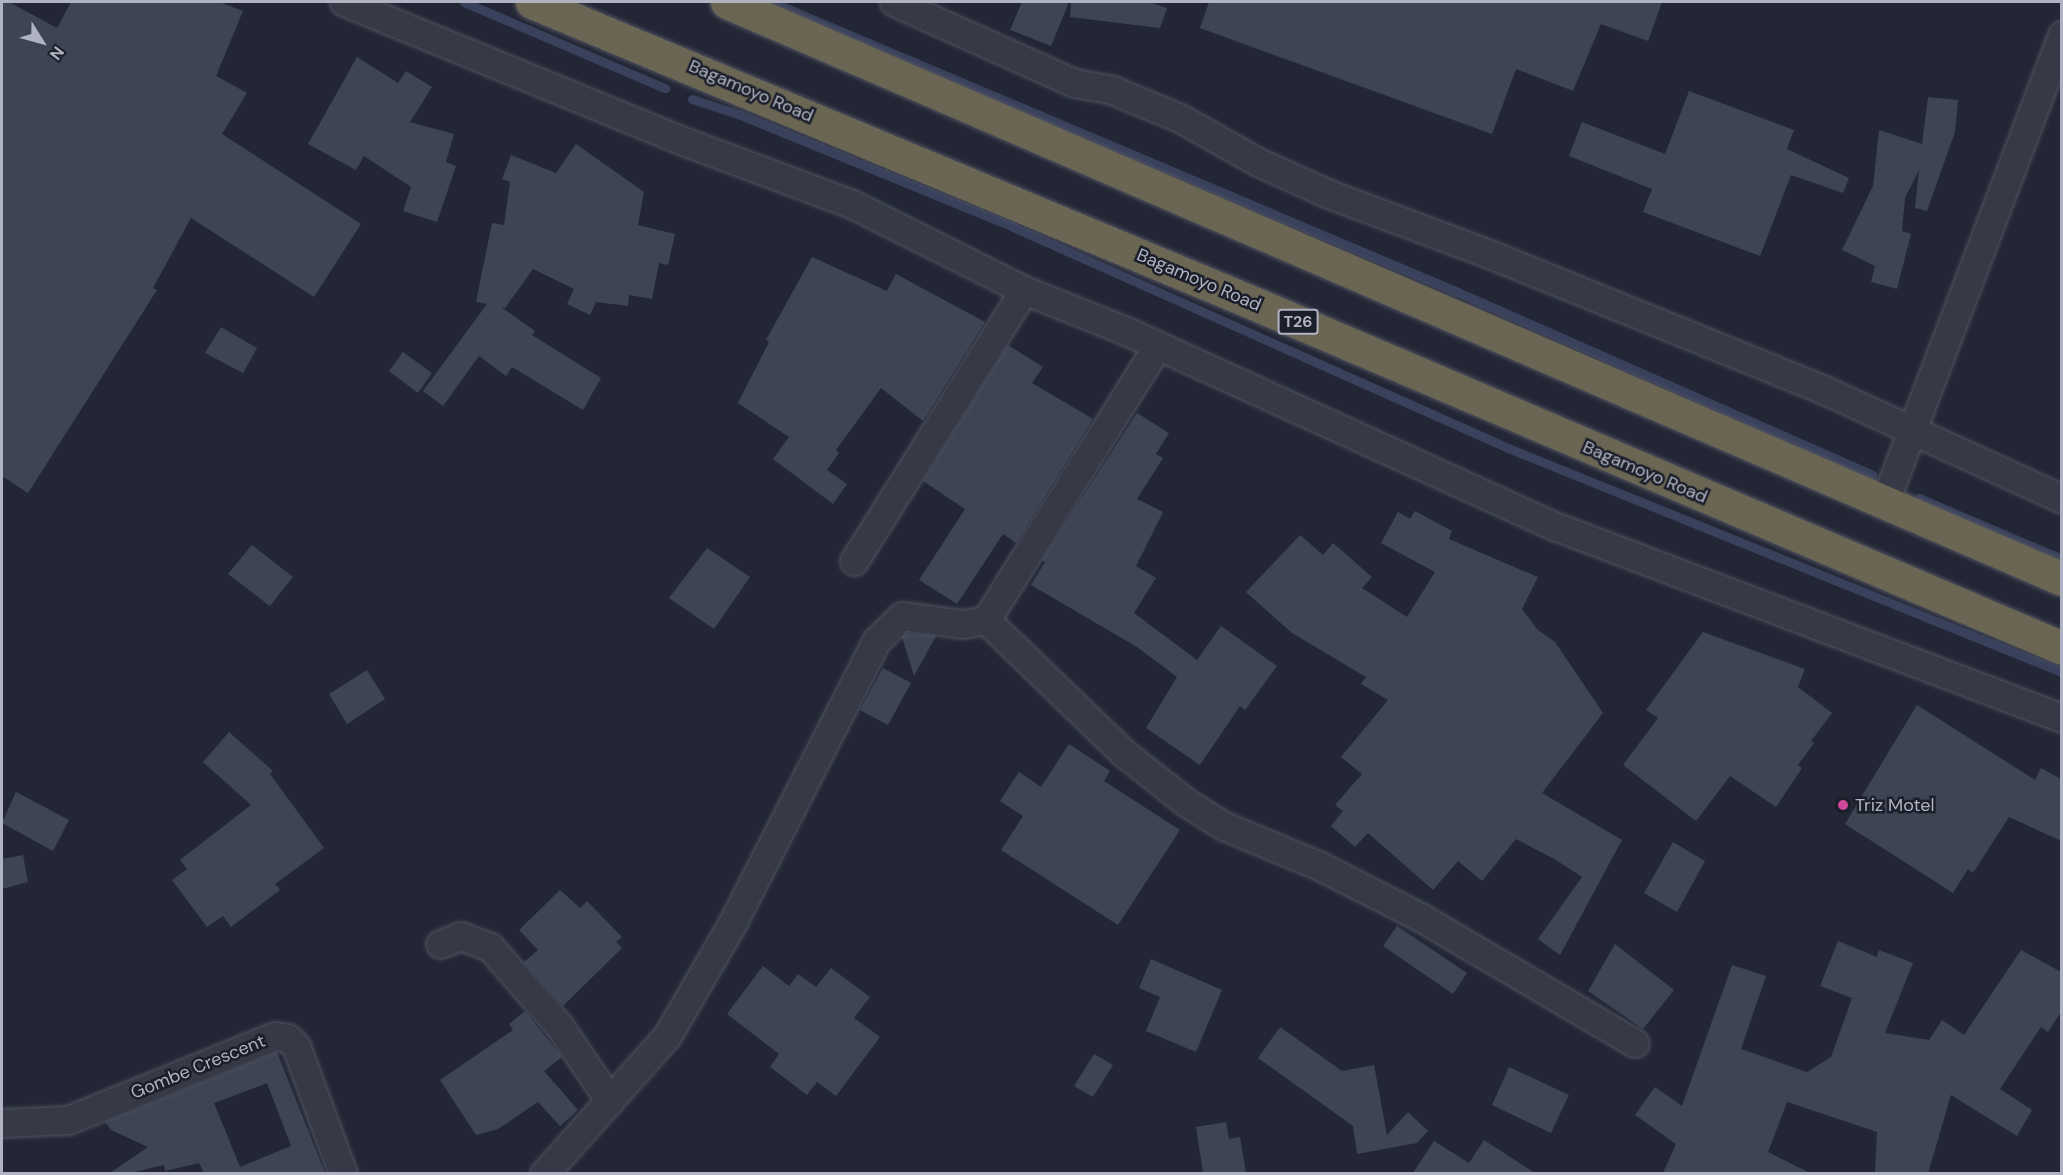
<!DOCTYPE html>
<style>
body{margin:0}
#map{position:relative;width:2063px;height:1175px;overflow:hidden;background:#232735;font-family:"DM Sans",sans-serif}
div>[style]{position:absolute}
.stream>*{height:9px;margin:-4.5px;padding:0 4.5px;transform-origin:4.5px;border-radius:4.5px;background:#39415d}
.building>*{inset:0;background:#3f4455}
.roads{filter:drop-shadow(0 0 2px #505460) drop-shadow(0 0 2px #505460)}
.street>*{height:27px;margin:-13.5px;padding:0 13.5px;transform-origin:13.5px;border-radius:13.5px;background:#363946}
.highway>*{height:33px;margin:-16.5px;padding:0 16.5px;transform-origin:16.5px;border-radius:16.5px;background:#6b6654}
.dots>*{width:16px;height:16px;translate:-50% -50%;box-sizing:border-box;border:3px solid #1b1f2a;border-radius:50%}
span{translate:-50% -50%;white-space:nowrap;text-align:center;line-height:1.15;-webkit-text-stroke:5px #1b1f2a;paint-order:stroke}
.shield-label span{padding:2px 4px;background:#1b1f2a;border:2px solid;border-radius:4px;-webkit-text-stroke-width:0}
.shield-label{font-size:16px;color:#b0b4c2;font-weight:700}
.street-label{font-size:18px;color:#b0b4c2}
.poi-label{font-size:18px;color:#b0b4c2}
.left{translate:0 -50%;text-align:left}
.frame{position:absolute;inset:0;border:3px solid #b0b4c2;pointer-events:none}
.north{position:absolute;left:12px;top:12px;width:60px;height:60px;-webkit-text-stroke:4px #1b1f2a;paint-order:stroke;rotate:127deg;font-size:16px;font-weight:700;line-height:24px;text-align:center;color:#b0b4c2}
.north::after{content:'';display:block;margin:auto;width:21px;height:27px;background:#b0b4c2;clip-path:polygon(50% 0,100% 100%,50% 72%,0 100%)}
</style>
<div id="map">
<div class="stream">
<div style="left:464px;top:2px;width:219px;rotate:23.2deg"></div>
<div style="left:772px;top:2px;width:745px;rotate:22.92deg"></div>
<div style="left:1458px;top:292px;width:453px;rotate:23.8deg"></div>
<div style="left:692px;top:99px;width:48px;rotate:18.1deg"></div>
<div style="left:738px;top:114px;width:297px;rotate:22.3deg"></div>
<div style="left:1013px;top:227px;width:542px;rotate:24.06deg"></div>
<div style="left:1508px;top:448px;width:598px;rotate:22.02deg"></div>
<div style="left:1919px;top:498px;width:155px;rotate:23.1deg"></div>
</div>
<div class="building">
<div style="clip-path:polygon(2px 2px,9px 2px,57px 28px,71px 2px,219px 2px,243px 11px,216px 76px,247px 93px,222px 134px,361px 224px,314px 297px,191px 218px,153px 288px,157px 290px,28px 493px,2px 476px)"></div>
<div style="clip-path:polygon(1022px 2px,1069px 2px,1051px 46px,1010px 30px)"></div>
<div style="clip-path:polygon(1071px 2px,1149px 2px,1167px 8px,1160px 28px,1070px 17px)"></div>
<div style="clip-path:polygon(1209px 2px,1662px 2px,1648px 41px,1601px 24px,1573px 91px,1516px 69px,1492px 134px,1200px 28px)"></div>
<div style="clip-path:polygon(357px 57px,398px 83px,406px 71px,432px 87px,410px 122px,454px 134px,446px 162px,456px 166px,437px 222px,403px 211px,411px 187px,364px 156px,356px 170px,308px 144px)"></div>
<div style="clip-path:polygon(1689px 91px,1794px 130px,1787px 149px,1849px 178px,1843px 193px,1791px 175px,1760px 256px,1643px 212px,1652px 189px,1569px 156px,1582px 122px,1665px 154px)"></div>
<div style="clip-path:polygon(1928px 97px,1958px 100px,1955px 132px,1927px 211px,1915px 208px,1919px 170px,1905px 198px,1902px 231px,1911px 234px,1897px 289px,1871px 282px,1875px 266px,1842px 250px,1873px 186px,1879px 130px,1922px 144px)"></div>
<div style="clip-path:polygon(576px 144px,644px 192px,638px 225px,675px 234px,668px 265px,659px 263px,652px 299px,629px 295px,628px 306px,596px 302px,590px 315px,567px 304px,574px 289px,533px 269px,505px 308px,501px 307px,535px 331px,532px 335px,601px 378px,583px 410px,512px 367px,506px 376px,479px 356px,443px 406px,423px 391px,487px 304px,476px 302px,492px 223px,504px 225px,510px 182px,502px 179px,511px 155px,556px 173px)"></div>
<div style="clip-path:polygon(812px 257px,887px 291px,896px 274px,985px 322px,923px 421px,881px 388px,836px 450px,839px 453px,827px 470px,847px 484px,833px 504px,773px 459px,789px 437px,738px 403px,769px 342px,766px 340px)"></div>
<div style="clip-path:polygon(221px 327px,257px 348px,243px 373px,205px 353px)"></div>
<div style="clip-path:polygon(1008px 345px,1043px 367px,1032px 383px,1093px 419px,1016px 543px,1003px 534px,957px 604px,919px 580px,965px 509px,923px 481px)"></div>
<div style="clip-path:polygon(403px 352px,432px 373px,418px 393px,389px 371px)"></div>
<div style="clip-path:polygon(1137px 413px,1169px 433px,1156px 454px,1163px 458px,1137px 499px,1163px 512px,1136px 566px,1156px 578px,1134px 613px,1197px 660px,1221px 626px,1277px 666px,1245px 710px,1240px 706px,1200px 765px,1146px 728px,1177px 677px,1137px 647px,1031px 585px,1045px 562px,1042px 560px)"></div>
<div style="clip-path:polygon(1415px 511px,1452px 531px,1449px 539px,1538px 577px,1522px 609px,1537px 629px,1555px 642px,1603px 713px,1542px 793px,1622px 840px,1560px 955px,1538px 939px,1582px 877px,1556px 860px,1516px 839px,1482px 881px,1458px 861px,1433px 890px,1368px 833px,1355px 847px,1331px 826px,1343px 811px,1335px 805px,1362px 774px,1341px 757px,1388px 700px,1361px 684px,1366px 677px,1292px 633px,1246px 592px,1300px 535px,1323px 555px,1333px 543px,1372px 577px,1362px 588px,1407px 617px,1435px 572px,1381px 543px,1398px 512px,1410px 519px)"></div>
<div style="clip-path:polygon(252px 545px,293px 577px,270px 606px,228px 574px)"></div>
<div style="clip-path:polygon(707px 548px,750px 577px,714px 629px,669px 598px)"></div>
<div style="clip-path:polygon(1703px 632px,1805px 669px,1798px 687px,1832px 713px,1811px 741px,1814px 743px,1798px 765px,1802px 768px,1776px 807px,1730px 776px,1696px 821px,1623px 765px,1658px 718px,1646px 710px)"></div>
<div style="clip-path:polygon(907px 633px,936px 636px,914px 676px,902px 637px)"></div>
<div style="clip-path:polygon(883px 668px,911px 683px,888px 725px,860px 710px)"></div>
<div style="clip-path:polygon(367px 670px,385px 699px,347px 724px,329px 694px)"></div>
<div style="clip-path:polygon(1917px 705px,2035px 780px,2041px 768px,2061px 779px,2061px 841px,2009px 817px,1973px 873px,1968px 869px,1953px 893px,1845px 824px)"></div>
<div style="clip-path:polygon(229px 732px,273px 771px,270px 774px,324px 848px,275px 884px,280px 890px,231px 927px,223px 916px,207px 927px,172px 880px,187px 869px,180px 860px,251px 805px,203px 762px)"></div>
<div style="clip-path:polygon(1069px 744px,1110px 771px,1104px 781px,1180px 830px,1118px 925px,1001px 850px,1023px 816px,1000px 801px,1019px 772px,1041px 787px)"></div>
<div style="clip-path:polygon(16px 792px,69px 820px,53px 851px,2px 823px)"></div>
<div style="clip-path:polygon(1673px 842px,1705px 861px,1677px 912px,1644px 893px)"></div>
<div style="clip-path:polygon(23px 855px,28px 882px,2px 889px,2px 859px)"></div>
<div style="clip-path:polygon(560px 890px,580px 908px,587px 901px,622px 937px,616px 942px,622px 948px,563px 1006px,524px 962px,538px 950px,519px 930px)"></div>
<div style="clip-path:polygon(1397px 926px,1467px 973px,1453px 994px,1383px 946px)"></div>
<div style="clip-path:polygon(1838px 941px,1877px 957px,1879px 950px,1913px 963px,1885px 1033px,1929px 1040px,1942px 1020px,1964px 1035px,2021px 950px,2061px 972px,2061px 1012px,2048px 1032px,2041px 1027px,2000px 1089px,2032px 1110px,2017px 1136px,1951px 1095px,1928px 1173px,1875px 1173px,1877px 1132px,1787px 1102px,1768px 1152px,1810px 1173px,1663px 1173px,1676px 1144px,1635px 1115px,1655px 1087px,1682px 1106px,1732px 965px,1766px 976px,1741px 1049px,1807px 1072px,1831px 1057px,1852px 998px,1820px 986px)"></div>
<div style="clip-path:polygon(1615px 944px,1674px 990px,1643px 1029px,1588px 991px)"></div>
<div style="clip-path:polygon(1151px 959px,1222px 990px,1196px 1052px,1146px 1031px,1160px 997px,1139px 988px)"></div>
<div style="clip-path:polygon(763px 966px,789px 986px,798px 974px,816px 987px,831px 968px,870px 997px,854px 1018px,880px 1037px,836px 1096px,817px 1082px,807px 1095px,770px 1067px,779px 1054px,727px 1014px)"></div>
<div style="clip-path:polygon(525px 1011px,562px 1057px,544px 1071px,578px 1110px,560px 1126px,538px 1102px,498px 1129px,476px 1135px,440px 1080px,513px 1030px,509px 1024px)"></div>
<div style="clip-path:polygon(1280px 1027px,1342px 1071px,1374px 1065px,1387px 1135px,1408px 1112px,1428px 1131px,1417px 1143px,1357px 1154px,1353px 1126px,1258px 1058px)"></div>
<div style="clip-path:polygon(evenodd,277px 1052px,325px 1173px,204px 1173px,199px 1163px,165px 1171px,164px 1165px,130px 1173px,110px 1173px,148px 1147px,111px 1130px,105px 1122px,277px 1052px,267px 1083px,291px 1146px,240px 1167px,214px 1103px,267px 1083px)"></div>
<div style="clip-path:polygon(1094px 1054px,1113px 1065px,1093px 1097px,1074px 1086px)"></div>
<div style="clip-path:polygon(1509px 1067px,1569px 1095px,1551px 1133px,1492px 1105px)"></div>
<div style="clip-path:polygon(1226px 1122px,1229px 1139px,1240px 1137px,1246px 1173px,1203px 1173px,1196px 1127px)"></div>
<div style="clip-path:polygon(1484px 1140px,1535px 1173px,1413px 1173px,1434px 1141px,1469px 1163px)"></div>
</div>
<div class="roads">
<div class="street">
<div style="left:344px;top:2px;width:370px;rotate:22.3deg"></div>
<div style="left:686px;top:142px;width:177px;rotate:20.5deg"></div>
<div style="left:852px;top:204px;width:192px;rotate:26.6deg"></div>
<div style="left:1024px;top:290px;width:110px;rotate:21.9deg"></div>
<div style="left:1126px;top:331px;width:473px;rotate:24.5deg"></div>
<div style="left:1557px;top:527px;width:540px;rotate:20.72deg"></div>
<div style="left:894px;top:2px;width:197px;rotate:24.2deg"></div>
<div style="left:1074px;top:83px;width:39px;rotate:10deg"></div>
<div style="left:1112px;top:90px;width:74px;rotate:22.4deg"></div>
<div style="left:1180px;top:118px;width:90px;rotate:29.4deg"></div>
<div style="left:1258px;top:162px;width:78px;rotate:24.3deg"></div>
<div style="left:1329px;top:194px;width:174px;rotate:20.5deg"></div>
<div style="left:1492px;top:255px;width:356px;rotate:22.1deg"></div>
<div style="left:1822px;top:389px;width:264px;rotate:24.6deg"></div>
<div style="left:1885px;top:501px;width:499px;rotate:-69.2deg"></div>
<div style="left:854px;top:561px;width:320px;rotate:-57.9deg"></div>
<div style="left:986px;top:620px;width:193px;rotate:44deg"></div>
<div style="left:1125px;top:754px;width:79px;rotate:38.3deg"></div>
<div style="left:1187px;top:803px;width:44px;rotate:31.9deg"></div>
<div style="left:1224px;top:826px;width:104px;rotate:22.6deg"></div>
<div style="left:1320px;top:866px;width:112px;rotate:27deg"></div>
<div style="left:1420px;top:917px;width:249px;rotate:30.4deg"></div>
<div style="left:440px;top:944px;width:22px;rotate:-21deg"></div>
<div style="left:461px;top:936px;width:31px;rotate:21deg"></div>
<div style="left:490px;top:947px;width:106px;rotate:48.8deg"></div>
<div style="left:560px;top:1027px;width:89px;rotate:56deg"></div>
<div style="left:2px;top:1123px;width:66px;rotate:-2.6deg"></div>
<div style="left:68px;top:1120px;width:223px;rotate:-22.1deg"></div>
<div style="left:275px;top:1036px;width:13px;rotate:9deg"></div>
<div style="left:288px;top:1038px;width:11px;rotate:45deg"></div>
<div style="left:296px;top:1046px;width:136px;rotate:69.8deg"></div>
<div style="left:544px;top:1174px;width:185px;rotate:-48.3deg"></div>
<div style="left:667px;top:1036px;width:129px;rotate:-59.9deg"></div>
<div style="left:732px;top:924px;width:318px;rotate:-63deg"></div>
<div style="left:876px;top:641px;width:36px;rotate:-44deg"></div>
<div style="left:902px;top:616px;width:62px;rotate:7.5deg"></div>
<div style="left:963px;top:624px;width:23px;rotate:-10deg"></div>
<div style="left:986px;top:620px;width:324px;rotate:-58deg"></div>
</div>
<div class="highway">
<div style="left:532px;top:2px;width:787px;rotate:22.65deg"></div>
<div style="left:1258px;top:305px;width:874px;rotate:23.1deg"></div>
<div style="left:727px;top:2px;width:1454px;rotate:23.37deg"></div>
</div>
</div>
<div class="dots">
<div style="left:1843px;top:805px;background:#d1479c"></div>
</div>
<div class="shield-label">
<span style="left:1298px;top:322px">T26</span>
</div>
<div class="street-label">
<span style="left:751px;top:91px;rotate:23deg">Bagamoyo Road</span>
<span style="left:1199px;top:280px;rotate:23deg">Bagamoyo Road</span>
<span style="left:1645px;top:472px;rotate:23deg">Bagamoyo Road</span>
<span style="left:198px;top:1067px;rotate:-22deg">Gombe Crescent</span>
</div>
<div class="poi-label">
<span class="left" style="left:1855px;top:805px">Triz Motel</span>
</div>
<div class="frame"></div>
<div class="north">N</div>
</div>
